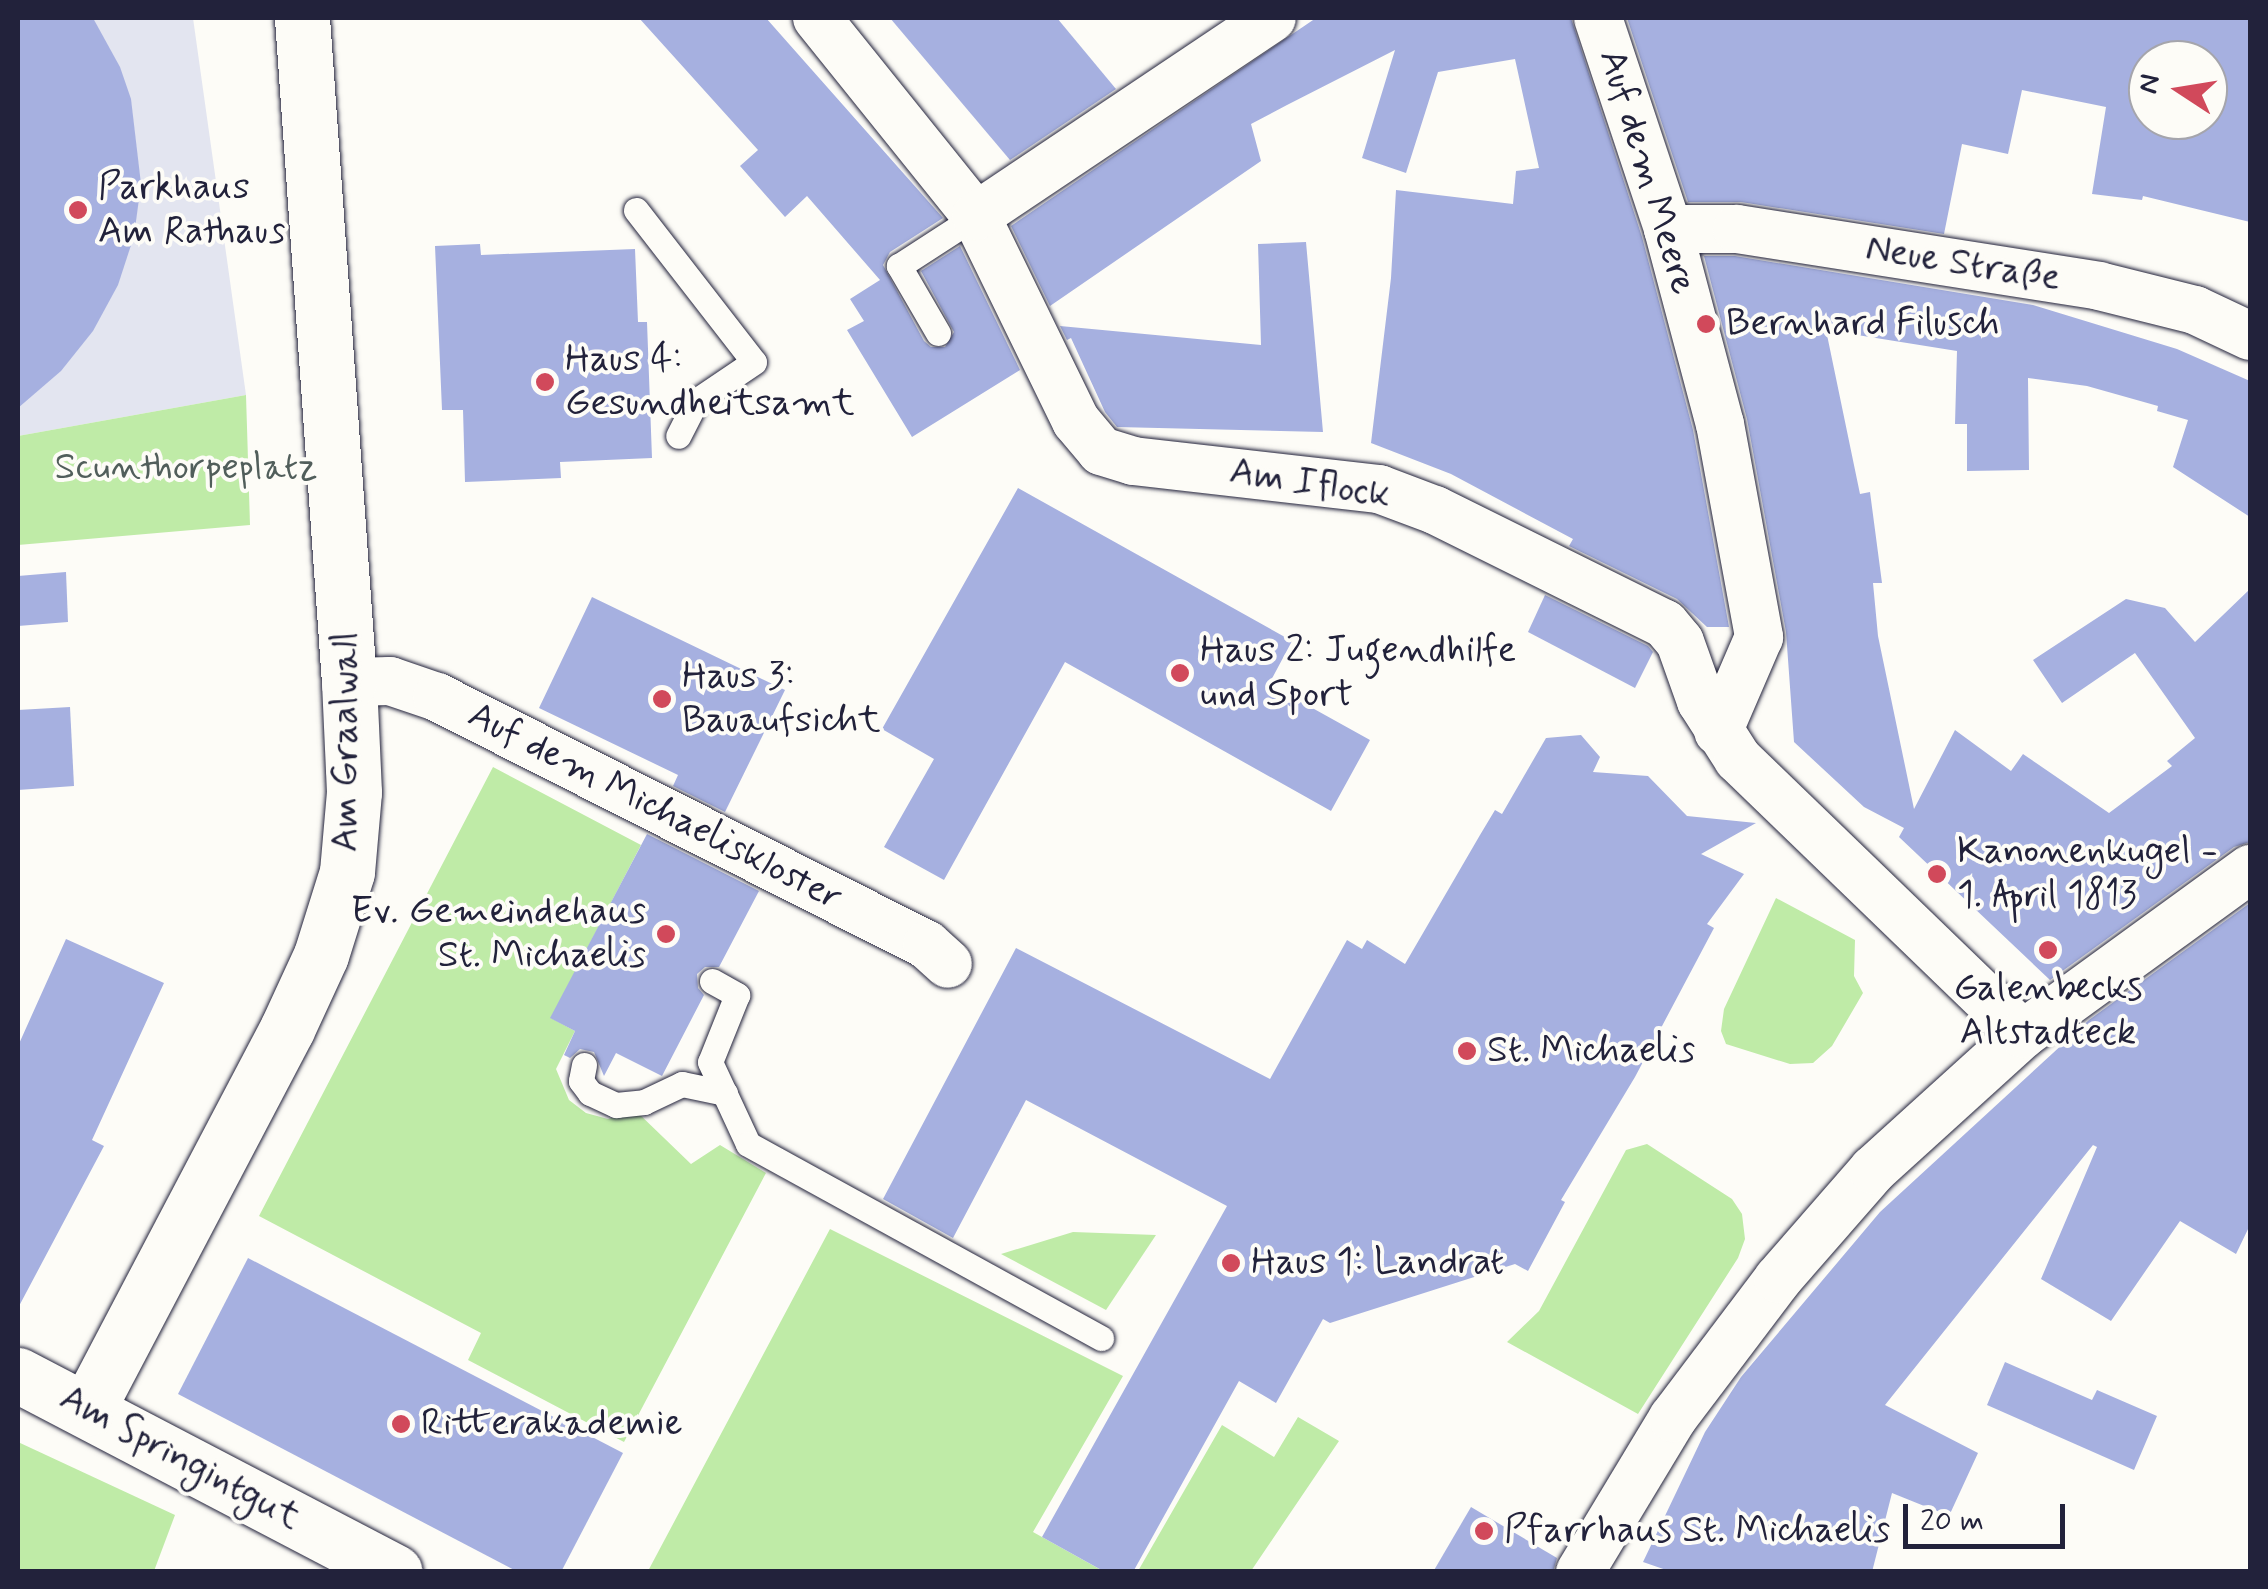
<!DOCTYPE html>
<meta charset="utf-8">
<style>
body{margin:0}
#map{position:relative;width:2268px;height:1589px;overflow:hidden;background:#fdfcf7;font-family:Mynerve,sans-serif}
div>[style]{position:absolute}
.built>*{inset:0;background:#e3e5f0}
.green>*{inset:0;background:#bfeba7}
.building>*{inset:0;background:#a6b0e0}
.roads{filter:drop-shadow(0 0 2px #22223b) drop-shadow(0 0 2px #22223b)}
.service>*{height:25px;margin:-12.5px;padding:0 12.5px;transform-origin:12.5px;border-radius:12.5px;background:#fdfcf7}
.minor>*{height:48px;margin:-24px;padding:0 24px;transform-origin:24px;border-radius:24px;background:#fdfcf7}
.secondary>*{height:55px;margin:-27.5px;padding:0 27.5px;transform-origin:27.5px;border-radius:27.5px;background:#fdfcf7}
.dots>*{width:28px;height:28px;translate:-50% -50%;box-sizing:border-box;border:5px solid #fdfcf7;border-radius:50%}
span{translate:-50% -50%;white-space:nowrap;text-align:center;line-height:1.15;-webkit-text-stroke:8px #fdfcf7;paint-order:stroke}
.street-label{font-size:38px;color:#22223b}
.poi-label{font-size:38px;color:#22223b}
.left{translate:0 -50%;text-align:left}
.right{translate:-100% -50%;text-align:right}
.park-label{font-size:38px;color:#515e5b}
.frame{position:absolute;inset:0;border:20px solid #22223b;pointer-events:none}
.north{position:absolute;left:2128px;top:40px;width:100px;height:100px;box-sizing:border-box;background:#fdfcf7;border:2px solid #a5a5ac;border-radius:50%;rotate:282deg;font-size:28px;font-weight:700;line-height:40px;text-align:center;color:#22223b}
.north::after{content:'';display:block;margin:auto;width:35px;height:45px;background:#d1495b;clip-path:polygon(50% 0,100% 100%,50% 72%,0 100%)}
.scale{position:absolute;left:1903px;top:1504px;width:162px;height:45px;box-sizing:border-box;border:5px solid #22223b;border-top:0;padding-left:12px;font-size:30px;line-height:35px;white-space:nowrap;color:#22223b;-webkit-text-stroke:8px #fdfcf7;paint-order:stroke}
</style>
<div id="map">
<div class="built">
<div style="clip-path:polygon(18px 18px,193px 18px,246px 395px,18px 436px)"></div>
</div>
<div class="green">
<div style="clip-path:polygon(246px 395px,250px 525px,18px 545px,18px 436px)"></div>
<div style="clip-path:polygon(493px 767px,641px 845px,551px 1018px,575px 1031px,556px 1069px,569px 1100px,586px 1113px,608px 1119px,636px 1111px,691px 1164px,720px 1145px,766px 1173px,624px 1442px,468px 1360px,481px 1333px,259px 1216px)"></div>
<div style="clip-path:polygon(1776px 898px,1855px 940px,1854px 976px,1863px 993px,1832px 1046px,1813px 1063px,1790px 1064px,1726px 1044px,1721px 1031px,1724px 1009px)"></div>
<div style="clip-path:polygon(1647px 1144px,1732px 1199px,1742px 1214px,1745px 1239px,1738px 1258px,1638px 1414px,1507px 1342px,1539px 1311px,1626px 1150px)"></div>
<div style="clip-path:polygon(830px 1229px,1123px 1376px,1033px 1532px,1103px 1571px,648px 1571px)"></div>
<div style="clip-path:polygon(1073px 1232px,1156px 1235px,1106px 1310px,1001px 1254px)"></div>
<div style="clip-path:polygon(1298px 1417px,1339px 1441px,1251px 1571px,1138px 1571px,1222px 1425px,1274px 1457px)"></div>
<div style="clip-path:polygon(18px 1442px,175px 1515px,154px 1571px,18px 1571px)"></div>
</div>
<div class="building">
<div style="clip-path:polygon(18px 18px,93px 18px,120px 67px,131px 99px,141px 184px,134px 236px,118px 285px,93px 331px,61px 371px,18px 408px)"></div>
<div style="clip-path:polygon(639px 18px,766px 18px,943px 218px,890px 252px,883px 265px,924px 341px,931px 347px,945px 347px,954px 332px,921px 271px,960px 246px,1020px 370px,912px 437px,847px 330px,864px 321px,850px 299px,880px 280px,807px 196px,785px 217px,740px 166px,758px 150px)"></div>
<div style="clip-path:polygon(890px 18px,1057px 18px,1116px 89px,1010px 160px)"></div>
<div style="clip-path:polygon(1316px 18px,1571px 18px,1642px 237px,1693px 430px,1729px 627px,1707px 627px,1677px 599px,1569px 546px,1573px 539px,1451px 474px,1371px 443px,1391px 278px,1396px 190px,1513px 204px,1516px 171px,1539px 168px,1515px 59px,1438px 72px,1406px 173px,1362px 158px,1395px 50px,1287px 105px,1251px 124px,1261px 161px,1050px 306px,1011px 226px)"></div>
<div style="clip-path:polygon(evenodd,1627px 18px,2250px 18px,2250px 222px,2143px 196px,2142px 200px,2092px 194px,2106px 107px,2022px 90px,2008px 154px,1962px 144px,1944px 234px,1741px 202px,1688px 202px,1627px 18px,2148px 60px,2208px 60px,2208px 120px,2148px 120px,2148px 60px)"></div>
<div style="clip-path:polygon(1306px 242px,1323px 432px,1117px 427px,1105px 412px,1071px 338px,1067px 340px,1060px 326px,1261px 345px,1258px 244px)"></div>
<div style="clip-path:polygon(480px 244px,481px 255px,635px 249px,638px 322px,647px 322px,652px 458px,560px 462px,561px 478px,465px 482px,463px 410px,442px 410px,435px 246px)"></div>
<div style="clip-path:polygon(1704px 256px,1735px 256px,2033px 305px,2177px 349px,2250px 381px,2250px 517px,2173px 467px,2188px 420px,2157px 411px,2158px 406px,2087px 386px,2028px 378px,2029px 470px,1967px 471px,1967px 424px,1955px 424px,1957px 351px,1826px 330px,1860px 494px,1870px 492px,1882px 583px,1873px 583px,1878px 636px,1914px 809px,1955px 730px,2011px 771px,2023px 754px,2109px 813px,2172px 766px,2167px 761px,2195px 738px,2135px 653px,2062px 703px,2033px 660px,2126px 599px,2165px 608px,2195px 642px,2250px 589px,2250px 842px,2234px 847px,2050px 980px,1899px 837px,1904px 828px,1864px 807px,1794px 742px,1786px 632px,1747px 419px)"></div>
<div style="clip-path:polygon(1018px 488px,1292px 641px,1269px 684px,1370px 740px,1331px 811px,1065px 662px,944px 880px,884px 847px,934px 759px,882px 729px)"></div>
<div style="clip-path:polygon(66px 572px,68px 622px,18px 626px,18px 576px)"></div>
<div style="clip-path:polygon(1545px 595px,1648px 646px,1653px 652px,1635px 688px,1528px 632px)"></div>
<div style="clip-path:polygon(592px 597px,785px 690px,725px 812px,673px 786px,678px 775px,539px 708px)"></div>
<div style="clip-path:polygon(70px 707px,74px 786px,18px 790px,18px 710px)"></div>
<div style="clip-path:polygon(1581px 735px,1600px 757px,1593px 772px,1648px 776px,1687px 816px,1756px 823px,1701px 854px,1744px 874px,1707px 924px,1714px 928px,1635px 1077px,1561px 1200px,1565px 1202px,1528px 1271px,1515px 1264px,1330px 1323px,1323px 1319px,1276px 1403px,1239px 1381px,1133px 1572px,1105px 1572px,1042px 1537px,1227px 1206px,1026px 1100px,953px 1238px,883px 1199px,1016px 948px,1270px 1079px,1347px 940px,1362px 949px,1367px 940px,1405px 964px,1480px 835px,1495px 810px,1502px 814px,1546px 738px)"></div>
<div style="clip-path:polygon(647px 834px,759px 891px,719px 967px,705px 967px,697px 974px,698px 988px,704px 995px,662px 1076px,616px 1053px,604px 1076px,594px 1052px,580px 1049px,570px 1058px,564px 1055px,575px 1031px,550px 1018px)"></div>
<div style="clip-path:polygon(2250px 903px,2250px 1225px,2236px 1254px,2180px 1221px,2111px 1321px,2041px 1279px,2097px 1147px,2093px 1145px,1885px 1405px,1978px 1453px,1949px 1516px,1892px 1493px,1872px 1572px,1672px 1572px,1643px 1562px,1705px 1432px,1741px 1377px,1880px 1212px,2089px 1020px)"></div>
<div style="clip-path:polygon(66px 939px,164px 983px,92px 1140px,104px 1146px,18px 1308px,18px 1046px)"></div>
<div style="clip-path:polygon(248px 1258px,623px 1453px,561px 1572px,518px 1572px,178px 1394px)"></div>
<div style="clip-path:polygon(2005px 1362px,2092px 1400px,2097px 1390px,2157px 1416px,2134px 1470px,1987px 1405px)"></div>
<div style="clip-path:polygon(1471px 1507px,1557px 1558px,1553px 1572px,1433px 1572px)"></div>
</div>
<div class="roads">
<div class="service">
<div style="left:636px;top:210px;width:192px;rotate:52.2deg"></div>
<div style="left:754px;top:362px;width:70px;rotate:146.1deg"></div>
<div style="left:696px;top:401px;width:39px;rotate:117deg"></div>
<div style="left:938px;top:333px;width:78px;rotate:-120.2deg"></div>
<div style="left:899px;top:266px;width:92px;rotate:-33deg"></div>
<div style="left:712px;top:981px;width:29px;rotate:29deg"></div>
<div style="left:737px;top:995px;width:72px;rotate:111.9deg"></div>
<div style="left:710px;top:1062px;width:90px;rotate:65.1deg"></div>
<div style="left:748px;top:1144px;width:403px;rotate:28.8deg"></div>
<div style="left:584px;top:1065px;width:16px;rotate:101deg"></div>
<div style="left:581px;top:1081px;width:15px;rotate:53deg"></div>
<div style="left:590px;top:1093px;width:29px;rotate:25deg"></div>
<div style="left:616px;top:1105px;width:28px;rotate:-6deg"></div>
<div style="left:644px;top:1102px;width:42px;rotate:-25.3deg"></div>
<div style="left:682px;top:1084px;width:44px;rotate:11.8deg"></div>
</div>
<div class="minor">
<div style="left:817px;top:18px;width:254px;rotate:51.2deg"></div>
<div style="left:976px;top:216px;width:228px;rotate:64deg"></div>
<div style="left:1076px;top:421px;width:39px;rotate:50deg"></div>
<div style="left:1101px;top:451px;width:34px;rotate:17deg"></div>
<div style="left:1133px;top:461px;width:248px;rotate:6.5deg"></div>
<div style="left:1379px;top:489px;width:60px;rotate:20.6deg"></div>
<div style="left:1435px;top:510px;width:257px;rotate:26.4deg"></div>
<div style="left:1665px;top:624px;width:23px;rotate:50deg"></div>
<div style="left:1680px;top:642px;width:63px;rotate:70.4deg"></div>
<div style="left:1701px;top:701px;width:69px;rotate:57.5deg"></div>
<div style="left:1738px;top:759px;width:396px;rotate:44deg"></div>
<div style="left:1598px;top:18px;width:222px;rotate:71.6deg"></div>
<div style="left:1668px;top:229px;width:202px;rotate:75.1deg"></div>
<div style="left:1720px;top:424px;width:217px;rotate:79.6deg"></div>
<div style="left:1759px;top:637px;width:103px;rotate:113.3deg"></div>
<div style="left:976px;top:216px;width:356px;rotate:-33.8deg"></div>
<div style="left:1668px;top:229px;width:69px"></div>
<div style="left:1737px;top:229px;width:366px;rotate:8.9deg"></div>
<div style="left:2099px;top:286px;width:99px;rotate:14deg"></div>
<div style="left:2195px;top:310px;width:61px;rotate:25.3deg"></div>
<div style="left:349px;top:682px;width:41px;rotate:-1.4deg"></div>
<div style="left:390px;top:681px;width:50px;rotate:18.8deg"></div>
<div style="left:437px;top:697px;width:549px;rotate:26.84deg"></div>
<div style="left:927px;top:945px;width:28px;rotate:42deg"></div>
<div style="left:1580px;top:1572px;width:180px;rotate:-58.9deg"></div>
<div style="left:1673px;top:1418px;width:174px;rotate:-52.9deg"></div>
<div style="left:1778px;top:1279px;width:145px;rotate:-48.9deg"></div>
<div style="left:1873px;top:1170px;width:202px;rotate:-42.2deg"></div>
<div style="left:2023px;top:1034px;width:281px;rotate:-36deg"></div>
</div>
<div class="secondary">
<div style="left:18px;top:1375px;width:425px;rotate:27.6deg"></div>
<div style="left:88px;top:1408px;width:428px;rotate:-62.3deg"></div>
<div style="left:287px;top:1029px;width:81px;rotate:-65.3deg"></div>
<div style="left:321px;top:955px;width:87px;rotate:-72.6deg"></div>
<div style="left:347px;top:872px;width:80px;rotate:-85deg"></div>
<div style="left:354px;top:792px;width:110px;rotate:-92.6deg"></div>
<div style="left:349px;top:682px;width:666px;rotate:-94.05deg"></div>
</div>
</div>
<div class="dots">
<div style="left:78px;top:210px;background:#d1495b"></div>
<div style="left:1706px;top:324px;background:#d1495b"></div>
<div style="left:545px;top:382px;background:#d1495b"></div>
<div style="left:1180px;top:673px;background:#d1495b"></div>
<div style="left:662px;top:699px;background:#d1495b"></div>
<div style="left:1937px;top:874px;background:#d1495b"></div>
<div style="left:666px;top:934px;background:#d1495b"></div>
<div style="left:2048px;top:950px;background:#d1495b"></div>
<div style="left:1467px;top:1051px;background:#d1495b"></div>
<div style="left:1231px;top:1263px;background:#d1495b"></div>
<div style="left:401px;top:1424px;background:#d1495b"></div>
<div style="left:1484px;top:1531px;background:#d1495b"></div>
</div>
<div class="street-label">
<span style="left:1647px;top:172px;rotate:73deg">Auf dem Meere</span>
<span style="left:1963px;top:264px;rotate:9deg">Neue Straße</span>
<span style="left:1310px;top:484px;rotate:9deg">Am Iflock</span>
<span style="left:346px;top:742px;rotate:-90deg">Am Graalwall</span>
<span style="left:655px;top:807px;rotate:27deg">Auf dem Michaeliskloster</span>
<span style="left:180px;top:1458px;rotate:28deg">Am Springintgut</span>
</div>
<div class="poi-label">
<span class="left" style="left:98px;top:210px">Parkhaus<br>Am Rathaus</span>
<span class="left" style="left:1726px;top:324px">Bernhard Filusch</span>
<span class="left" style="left:565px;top:382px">Haus 4:<br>Gesundheitsamt</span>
<span class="left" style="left:1200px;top:673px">Haus 2: Jugendhilfe<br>und Sport</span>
<span class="left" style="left:682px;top:699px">Haus 3:<br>Bauaufsicht</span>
<span class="left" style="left:1957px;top:874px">Kanonenkugel -<br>1. April 1813</span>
<span class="right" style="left:646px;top:934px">Ev. Gemeindehaus<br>St. Michaelis</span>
<span style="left:2048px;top:1011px">Galenbecks<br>Altstadteck</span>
<span class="left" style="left:1487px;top:1051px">St. Michaelis</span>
<span class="left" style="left:1251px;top:1263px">Haus 1: Landrat</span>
<span class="left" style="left:421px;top:1424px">Ritterakademie</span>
<span class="left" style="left:1504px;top:1531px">Pfarrhaus St. Michaelis</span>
</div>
<div class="park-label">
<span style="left:186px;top:468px">Scunthorpeplatz</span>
</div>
<div class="frame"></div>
<div class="north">N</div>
<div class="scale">20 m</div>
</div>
